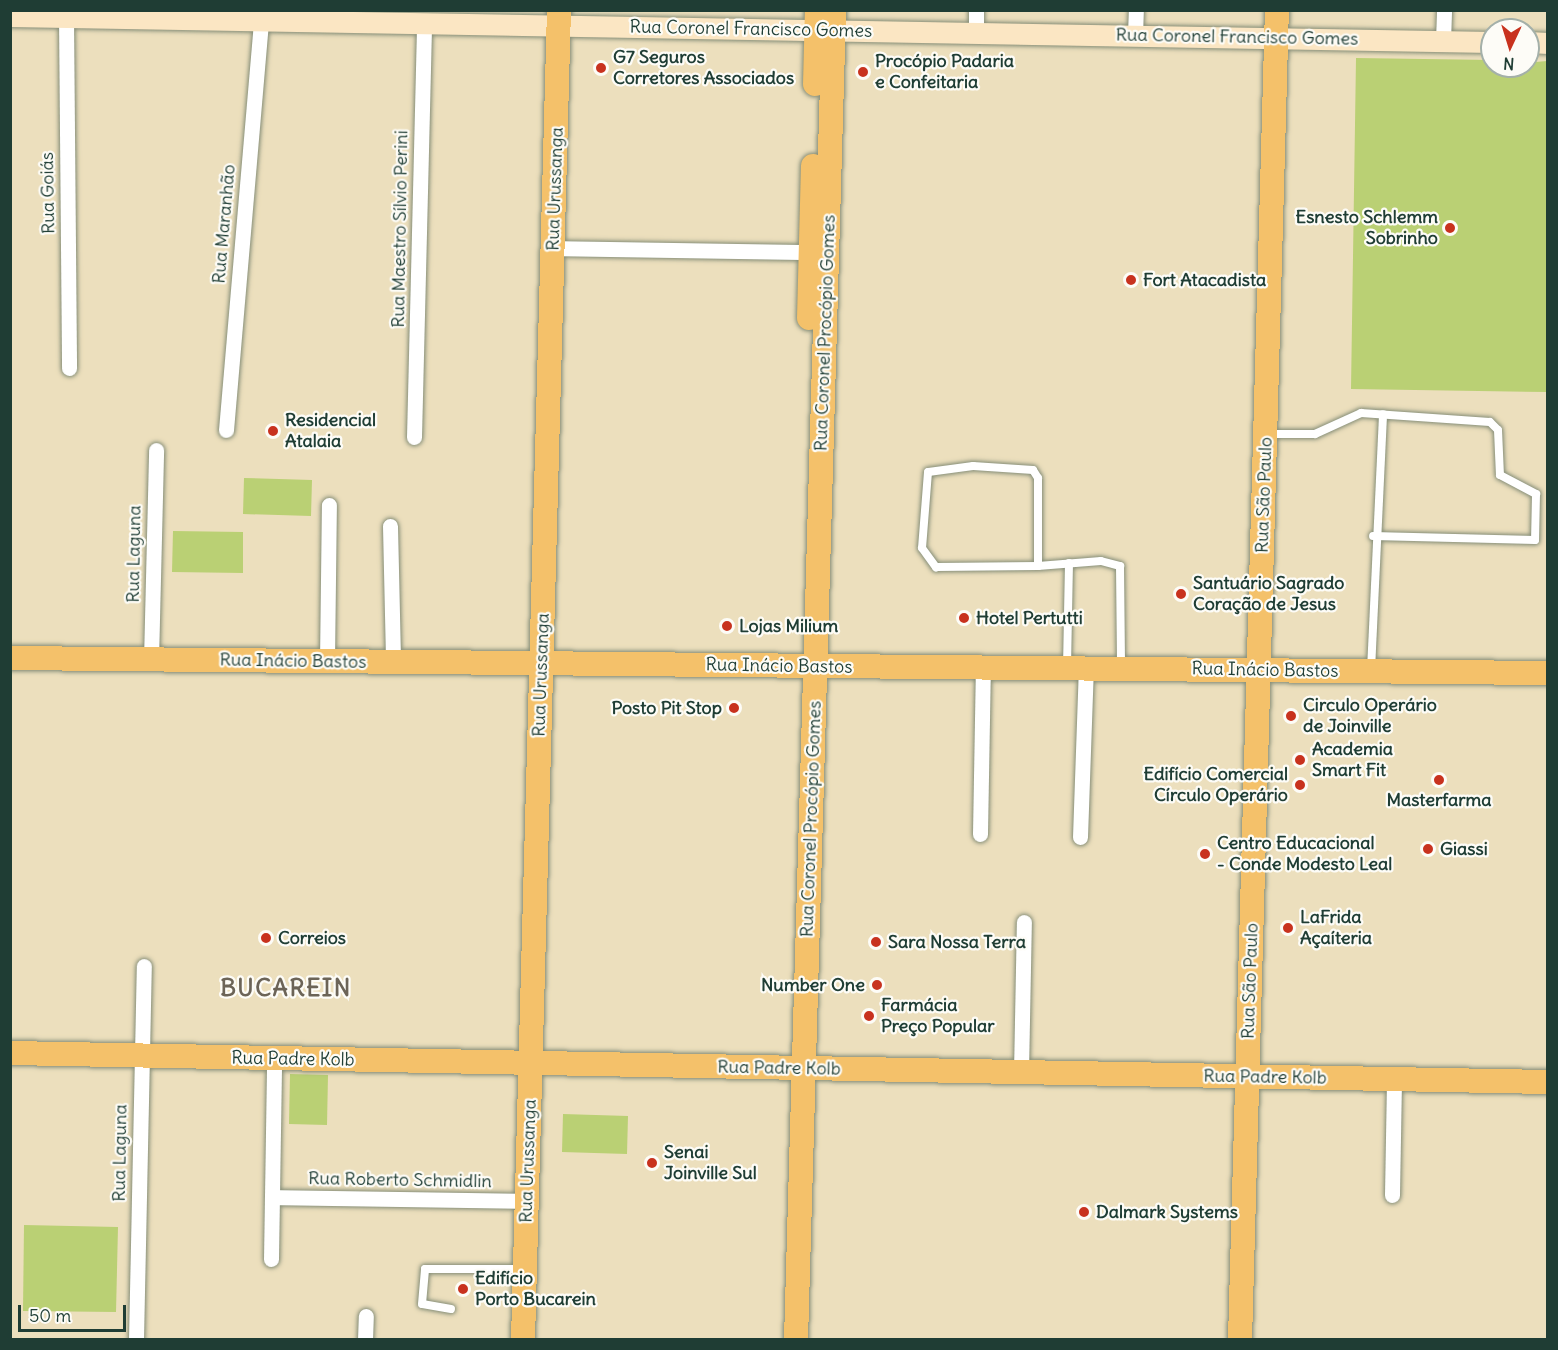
<!DOCTYPE html>
<meta charset="utf-8">
<style>
body{margin:0}
#map{position:relative;width:1558px;height:1350px;overflow:hidden;background:#ecdfbd;font-family:Delius,sans-serif}
div>[style]{position:absolute}
.green>*{inset:0;background:#bad074}
.roads{filter:drop-shadow(0 0 2px #868e78) drop-shadow(0 0 2px #868e78)}
.lane>*{height:8px;margin:-4px;padding:0 4px;transform-origin:4px;border-radius:4px;background:#fff}
.street>*{height:15px;margin:-7.5px;padding:0 7.5px;transform-origin:7.5px;border-radius:7.5px;background:#fff}
.secondary>*{height:21px;margin:-10.5px;padding:0 10.5px;transform-origin:10.5px;border-radius:10.5px;background:#fbe6c3}
.primary>*{height:24px;margin:-12px;padding:0 12px;transform-origin:12px;border-radius:12px;background:#f4c16a}
.dots>*{width:16px;height:16px;translate:-50% -50%;box-sizing:border-box;border:3px solid #fdfcf7;border-radius:50%}
span{translate:-50% -50%;white-space:nowrap;text-align:center;line-height:1.15;-webkit-text-stroke:4.5px #fdfcf7;paint-order:stroke}
.street-label{font-size:18px;color:#1f3d34}
.poi-label{font-size:18px;color:#1f3d34;font-weight:700}
.left{translate:0 -50%;text-align:left}
.right{translate:-100% -50%;text-align:right}
.district-label{font-size:24px;color:#6c6457;font-weight:700;letter-spacing:1.5px}
.frame{position:absolute;inset:0;border:12px solid #1f3d34;pointer-events:none}
.north{position:absolute;left:1480px;top:18px;width:60px;height:60px;box-sizing:border-box;background:#fdfcf7;border:2px solid #a4b0a9;border-radius:50%;rotate:184deg;font-size:16px;font-weight:700;line-height:24px;text-align:center;color:#1f3d34}
.north::after{content:'';display:block;margin:auto;width:21px;height:27px;background:#c8321e;clip-path:polygon(50% 0,100% 100%,50% 72%,0 100%)}
.scale{position:absolute;left:18px;top:1305px;width:108px;height:27px;box-sizing:border-box;border:3px solid #1f3d34;border-top:0;padding-left:8px;font-size:18px;line-height:21px;white-space:nowrap;color:#1f3d34;-webkit-text-stroke:4px #fdfcf7;paint-order:stroke}
</style>
<div id="map">
<div class="green">
<div style="clip-path:polygon(1356px 58px,1492px 60px,1492px 66px,1547px 61px,1547px 392px,1351px 389px)"></div>
<div style="clip-path:polygon(244px 478px,312px 480px,311px 516px,243px 514px)"></div>
<div style="clip-path:polygon(173px 531px,243px 532px,243px 573px,172px 572px)"></div>
<div style="clip-path:polygon(290px 1074px,328px 1075px,327px 1125px,289px 1124px)"></div>
<div style="clip-path:polygon(563px 1114px,628px 1116px,627px 1154px,562px 1152px)"></div>
<div style="clip-path:polygon(24px 1225px,118px 1227px,116px 1312px,23px 1311px)"></div>
</div>
<div class="roads">
<div class="lane">
<div style="left:1267px;top:434px;width:48px"></div>
<div style="left:1315px;top:434px;width:51px;rotate:-24.5deg"></div>
<div style="left:1361px;top:413px;width:129px;rotate:4deg"></div>
<div style="left:1490px;top:422px;width:11px;rotate:45deg"></div>
<div style="left:1498px;top:430px;width:45px;rotate:87.5deg"></div>
<div style="left:1500px;top:475px;width:41px;rotate:27.8deg"></div>
<div style="left:1536px;top:494px;width:46px;rotate:91.2deg"></div>
<div style="left:1535px;top:540px;width:162px;rotate:-178.6deg"></div>
<div style="left:1038px;top:566px;width:88px;rotate:-90deg"></div>
<div style="left:1038px;top:478px;width:9px;rotate:-122deg"></div>
<div style="left:1033px;top:470px;width:60px;rotate:-176.2deg"></div>
<div style="left:973px;top:466px;width:45px;rotate:172.4deg"></div>
<div style="left:928px;top:472px;width:76px;rotate:94.5deg"></div>
<div style="left:922px;top:548px;width:24px;rotate:54deg"></div>
<div style="left:936px;top:567px;width:102px;rotate:-0.6deg"></div>
<div style="left:1038px;top:566px;width:63px;rotate:-4.5deg"></div>
<div style="left:1101px;top:561px;width:20px;rotate:15deg"></div>
<div style="left:1120px;top:566px;width:101px;rotate:89.4deg"></div>
<div style="left:1067px;top:667px;width:104px;rotate:-88.9deg"></div>
<div style="left:1371px;top:670px;width:256px;rotate:-87.3deg"></div>
<div style="left:451px;top:1309px;width:29px;rotate:-170deg"></div>
<div style="left:422px;top:1304px;width:35px;rotate:-85deg"></div>
<div style="left:425px;top:1269px;width:96px"></div>
</div>
<div class="street">
<div style="left:66px;top:17px;width:351px;rotate:89.5deg"></div>
<div style="left:976px;top:33px;width:23px;rotate:-90deg"></div>
<div style="left:1135px;top:35px;width:25px;rotate:-88deg"></div>
<div style="left:1443px;top:41px;width:31px;rotate:-88deg"></div>
<div style="left:553px;top:248px;width:257px;rotate:0.9deg"></div>
<div style="left:226px;top:430px;width:411px;rotate:-85.1deg"></div>
<div style="left:414px;top:437px;width:414px;rotate:-88.6deg"></div>
<div style="left:390px;top:526px;width:136px;rotate:88.7deg"></div>
<div style="left:151px;top:660px;width:210px;rotate:-88.6deg"></div>
<div style="left:327px;top:661px;width:156px;rotate:-89.3deg"></div>
<div style="left:980px;top:834px;width:167px;rotate:-89deg"></div>
<div style="left:1080px;top:837px;width:169px;rotate:-88deg"></div>
<div style="left:1021px;top:1072px;width:150px;rotate:-88.9deg"></div>
<div style="left:1392px;top:1195px;width:116px;rotate:-89deg"></div>
<div style="left:272px;top:1197px;width:255px;rotate:0.9deg"></div>
<div style="left:271px;top:1259px;width:201px;rotate:-89.1deg"></div>
<div style="left:136px;top:1340px;width:374px;rotate:-88.8deg"></div>
<div style="left:365px;top:1340px;width:24px;rotate:-88deg"></div>
</div>
<div class="secondary">
<div style="left:10px;top:16px;width:1482px;rotate:1.01deg"></div>
<div style="left:1528px;top:42px;width:20px;rotate:3deg"></div>
</div>
<div class="primary">
<div style="left:815px;top:84px;width:74px;rotate:-88.5deg"></div>
<div style="left:809px;top:318px;width:152px;rotate:-88.5deg"></div>
<div style="left:10px;top:658px;width:1538px;rotate:0.56deg"></div>
<div style="left:10px;top:1053px;width:1538px;rotate:1.08deg"></div>
<div style="left:523px;top:1340px;width:1330px;rotate:-88.45deg"></div>
<div style="left:796px;top:1340px;width:1331px;rotate:-88.36deg"></div>
<div style="left:1240px;top:1340px;width:1331px;rotate:-88.41deg"></div>
</div>
</div>
<div class="dots">
<div style="left:601px;top:68px;background:#c8321e"></div>
<div style="left:863px;top:72px;background:#c8321e"></div>
<div style="left:1450px;top:228px;background:#c8321e"></div>
<div style="left:1131px;top:280px;background:#c8321e"></div>
<div style="left:273px;top:431px;background:#c8321e"></div>
<div style="left:1181px;top:594px;background:#c8321e"></div>
<div style="left:964px;top:618px;background:#c8321e"></div>
<div style="left:727px;top:626px;background:#c8321e"></div>
<div style="left:734px;top:708px;background:#c8321e"></div>
<div style="left:1291px;top:716px;background:#c8321e"></div>
<div style="left:1300px;top:760px;background:#c8321e"></div>
<div style="left:1439px;top:780px;background:#c8321e"></div>
<div style="left:1300px;top:785px;background:#c8321e"></div>
<div style="left:1428px;top:849px;background:#c8321e"></div>
<div style="left:1205px;top:854px;background:#c8321e"></div>
<div style="left:1288px;top:928px;background:#c8321e"></div>
<div style="left:266px;top:938px;background:#c8321e"></div>
<div style="left:876px;top:942px;background:#c8321e"></div>
<div style="left:877px;top:985px;background:#c8321e"></div>
<div style="left:869px;top:1016px;background:#c8321e"></div>
<div style="left:652px;top:1163px;background:#c8321e"></div>
<div style="left:1084px;top:1212px;background:#c8321e"></div>
<div style="left:463px;top:1289px;background:#c8321e"></div>
</div>
<div class="street-label">
<span style="left:751px;top:29px;rotate:1deg">Rua Coronel Francisco Gomes</span>
<span style="left:1237px;top:37px;rotate:1deg">Rua Coronel Francisco Gomes</span>
<span style="left:555px;top:189px;rotate:-88deg">Rua Urussanga</span>
<span style="left:48px;top:193px;rotate:-91deg">Rua Goiás</span>
<span style="left:224px;top:224px;rotate:-85deg">Rua Maranhão</span>
<span style="left:400px;top:229px;rotate:-89deg">Rua Maestro Sílvio Perini</span>
<span style="left:825px;top:333px;rotate:-88deg">Rua Coronel Procópio Gomes</span>
<span style="left:1264px;top:495px;rotate:-88deg">Rua São Paulo</span>
<span style="left:134px;top:554px;rotate:-89deg">Rua Laguna</span>
<span style="left:293px;top:661px;rotate:1deg">Rua Inácio Bastos</span>
<span style="left:779px;top:666px;rotate:1deg">Rua Inácio Bastos</span>
<span style="left:1265px;top:670px;rotate:1deg">Rua Inácio Bastos</span>
<span style="left:541px;top:675px;rotate:-88deg">Rua Urussanga</span>
<span style="left:811px;top:819px;rotate:-88deg">Rua Coronel Procópio Gomes</span>
<span style="left:1250px;top:981px;rotate:-88deg">Rua São Paulo</span>
<span style="left:293px;top:1059px;rotate:1deg">Rua Padre Kolb</span>
<span style="left:779px;top:1068px;rotate:1deg">Rua Padre Kolb</span>
<span style="left:1265px;top:1077px;rotate:1deg">Rua Padre Kolb</span>
<span style="left:120px;top:1153px;rotate:-89deg">Rua Laguna</span>
<span style="left:528px;top:1161px;rotate:-88deg">Rua Urussanga</span>
<span style="left:400px;top:1180px;rotate:1deg">Rua Roberto Schmidlin</span>
</div>
<div class="poi-label">
<span class="left" style="left:613px;top:68px">G7 Seguros<br>Corretores Associados</span>
<span class="left" style="left:875px;top:72px">Procópio Padaria<br>e Confeitaria</span>
<span class="right" style="left:1438px;top:228px">Esnesto Schlemm<br>Sobrinho</span>
<span class="left" style="left:1143px;top:280px">Fort Atacadista</span>
<span class="left" style="left:285px;top:431px">Residencial<br>Atalaia</span>
<span class="left" style="left:1193px;top:594px">Santuário Sagrado<br>Coração de Jesus</span>
<span class="left" style="left:976px;top:618px">Hotel Pertutti</span>
<span class="left" style="left:739px;top:626px">Lojas Milium</span>
<span class="left" style="left:1303px;top:716px">Circulo Operário<br>de Joinville</span>
<span class="right" style="left:722px;top:708px">Posto Pit Stop</span>
<span class="left" style="left:1312px;top:760px">Academia<br>Smart Fit</span>
<span class="right" style="left:1288px;top:785px">Edifício Comercial<br>Círculo Operário</span>
<span style="left:1439px;top:800px">Masterfarma</span>
<span class="left" style="left:1217px;top:854px">Centro Educacional<br>- Conde Modesto Leal</span>
<span class="left" style="left:1440px;top:849px">Giassi</span>
<span class="left" style="left:1300px;top:928px">LaFrida<br>Açaíteria</span>
<span class="left" style="left:278px;top:938px">Correios</span>
<span class="left" style="left:888px;top:942px">Sara Nossa Terra</span>
<span class="right" style="left:865px;top:985px">Number One</span>
<span class="left" style="left:881px;top:1016px">Farmácia<br>Preço Popular</span>
<span class="left" style="left:664px;top:1163px">Senai<br>Joinville Sul</span>
<span class="left" style="left:1096px;top:1212px">Dalmark Systems</span>
<span class="left" style="left:475px;top:1289px">Edifício<br>Porto Bucarein</span>
</div>
<div class="district-label">
<span style="left:286px;top:988px">BUCAREIN</span>
</div>
<div class="frame"></div>
<div class="north">N</div>
<div class="scale">50 m</div>
</div>
